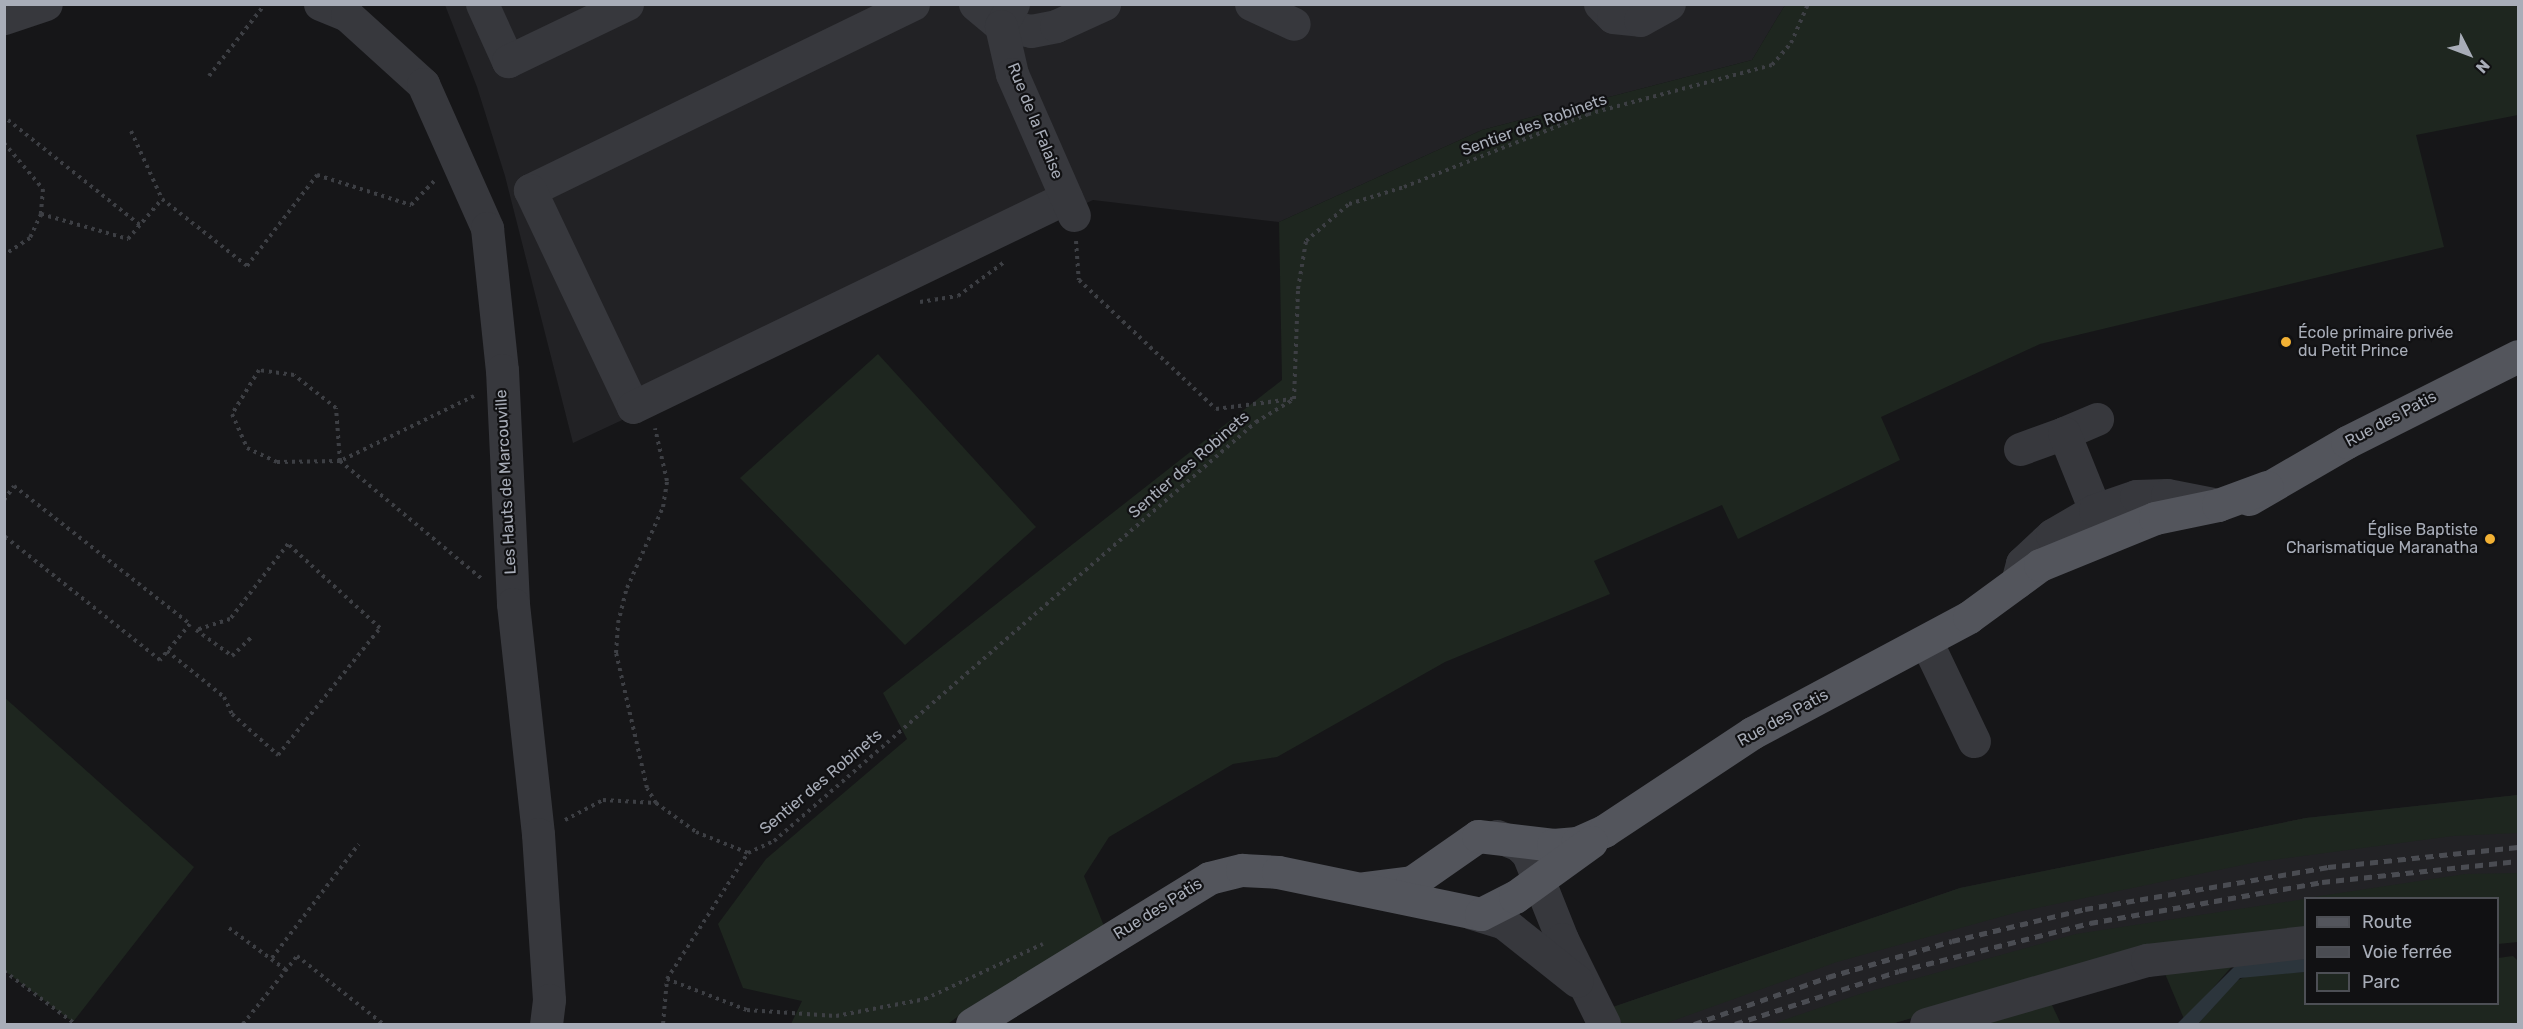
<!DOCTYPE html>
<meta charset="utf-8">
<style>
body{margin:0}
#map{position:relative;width:2523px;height:1029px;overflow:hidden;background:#161618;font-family:Rubik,sans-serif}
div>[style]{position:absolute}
.built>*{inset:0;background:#222225}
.green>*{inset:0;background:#1e261f}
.water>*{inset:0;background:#2c353c}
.path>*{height:4px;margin-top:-2px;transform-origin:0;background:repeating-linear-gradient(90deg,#3d3f44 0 3px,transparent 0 7.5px)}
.minor>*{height:33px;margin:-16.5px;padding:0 16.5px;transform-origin:16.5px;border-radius:16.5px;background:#37383d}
.major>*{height:33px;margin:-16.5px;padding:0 16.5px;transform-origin:16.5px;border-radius:16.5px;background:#53555c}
.rail>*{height:4.5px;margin-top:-2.25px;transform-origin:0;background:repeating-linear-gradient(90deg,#4a4c52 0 8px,transparent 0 14px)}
.dots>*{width:16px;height:16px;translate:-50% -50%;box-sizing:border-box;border:3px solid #111113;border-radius:50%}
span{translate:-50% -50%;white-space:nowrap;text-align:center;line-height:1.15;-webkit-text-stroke:4.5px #111113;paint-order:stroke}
.street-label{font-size:16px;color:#a8adb8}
.poi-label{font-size:16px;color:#a8adb8}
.left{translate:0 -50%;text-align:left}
.right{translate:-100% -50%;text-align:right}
.frame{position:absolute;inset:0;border:6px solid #a8adb8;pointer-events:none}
.legend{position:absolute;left:2304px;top:897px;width:195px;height:108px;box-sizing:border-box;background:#111113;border:2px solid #4d4f55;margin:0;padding:8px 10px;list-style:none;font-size:18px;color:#a8adb8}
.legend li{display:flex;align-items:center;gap:12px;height:30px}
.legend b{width:30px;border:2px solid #4d4f55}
.north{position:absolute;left:2439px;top:24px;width:60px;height:60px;-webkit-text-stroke:4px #111113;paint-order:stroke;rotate:132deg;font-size:16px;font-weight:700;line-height:24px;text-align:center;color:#a8adb8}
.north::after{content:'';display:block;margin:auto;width:21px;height:27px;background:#a8adb8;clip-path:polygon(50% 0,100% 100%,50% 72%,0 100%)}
</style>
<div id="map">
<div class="built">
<div style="clip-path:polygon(445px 5px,1785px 5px,1752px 60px,1482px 130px,1279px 222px,1093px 200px,573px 443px,505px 176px,477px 87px)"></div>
<div style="clip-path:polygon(2518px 795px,2518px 925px,2498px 898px,2306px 898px,2305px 930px,2025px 985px,1891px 1024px,1622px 1024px,1613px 1007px,1960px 888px,2306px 818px)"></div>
</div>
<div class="green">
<div style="clip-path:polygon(1785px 5px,2518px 5px,2518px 115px,2416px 135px,2444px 247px,2040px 344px,1881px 417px,1900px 460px,1738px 539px,1722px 505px,1594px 561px,1610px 594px,1445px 662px,1277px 757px,1233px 764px,1109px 837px,1084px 876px,1104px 926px,970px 1007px,948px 1024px,791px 1024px,802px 1001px,743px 988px,718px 924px,766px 859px,907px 739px,883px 693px,1282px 380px,1279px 222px,1482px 130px,1752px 60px)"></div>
<div style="clip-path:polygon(878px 354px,1036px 527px,905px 645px,740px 478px)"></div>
<div style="clip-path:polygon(4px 697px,194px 867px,73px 1022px,5px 971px)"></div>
<div style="clip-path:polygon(2518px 795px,2518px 833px,2453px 836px,2257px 862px,2022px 911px,1837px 962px,1664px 1024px,1622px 1024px,1613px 1007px,1960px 888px,2306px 818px)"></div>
<div style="clip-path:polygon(2518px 873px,2518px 942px,2498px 944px,2498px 898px,2307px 898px,2465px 874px)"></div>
<div style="clip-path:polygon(2305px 899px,2305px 930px,2025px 985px,1891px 1024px,1772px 1024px,1860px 994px,2076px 934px)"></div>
<div style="clip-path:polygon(2513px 956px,2518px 961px,2518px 1024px,2198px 1024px,2236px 981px,2249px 975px,2305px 972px,2306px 1004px,2498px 1004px,2498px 958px)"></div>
<div style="clip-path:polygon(2234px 964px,2192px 1012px,2184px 1019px,2163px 969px)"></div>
<div style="clip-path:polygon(2034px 999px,2052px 1005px,2061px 1024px,1969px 1024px)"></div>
</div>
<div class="water">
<div style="clip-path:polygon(2305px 959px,2305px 972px,2240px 978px,2198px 1024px,2177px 1024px,2240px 961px)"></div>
</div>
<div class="path">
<div style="left:209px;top:76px;width:91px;rotate:-52.1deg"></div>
<div style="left:8px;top:120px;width:169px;rotate:38.5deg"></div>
<div style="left:131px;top:131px;width:75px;rotate:65.5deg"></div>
<div style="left:4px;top:143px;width:60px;rotate:49.7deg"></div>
<div style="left:43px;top:189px;width:25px;rotate:95deg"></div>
<div style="left:41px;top:214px;width:26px;rotate:115deg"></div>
<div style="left:30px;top:238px;width:31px;rotate:147deg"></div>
<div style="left:41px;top:214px;width:91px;rotate:16deg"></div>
<div style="left:128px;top:239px;width:52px;rotate:-49.6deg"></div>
<div style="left:162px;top:199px;width:108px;rotate:38.2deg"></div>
<div style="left:247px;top:266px;width:115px;rotate:-52.4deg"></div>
<div style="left:317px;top:175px;width:99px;rotate:17.7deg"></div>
<div style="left:411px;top:205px;width:35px;rotate:-46deg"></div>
<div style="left:1076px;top:241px;width:39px;rotate:86deg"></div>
<div style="left:1079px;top:280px;width:188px;rotate:43.3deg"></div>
<div style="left:1216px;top:409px;width:77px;rotate:-7.5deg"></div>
<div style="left:920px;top:302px;width:38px;rotate:-9deg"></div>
<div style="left:958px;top:296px;width:56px;rotate:-36.3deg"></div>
<div style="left:474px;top:396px;width:149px;rotate:154.1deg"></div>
<div style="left:340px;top:461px;width:53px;rotate:-94.3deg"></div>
<div style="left:336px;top:408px;width:53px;rotate:-141.8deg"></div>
<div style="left:294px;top:375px;width:35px;rotate:-172deg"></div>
<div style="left:259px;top:370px;width:52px;rotate:121.5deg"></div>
<div style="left:232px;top:414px;width:37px;rotate:66deg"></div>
<div style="left:247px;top:448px;width:33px;rotate:25deg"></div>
<div style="left:277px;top:462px;width:63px;rotate:-0.9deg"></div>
<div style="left:340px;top:461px;width:185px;rotate:39.7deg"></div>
<div style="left:4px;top:500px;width:17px;rotate:-54deg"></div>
<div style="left:14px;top:486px;width:224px;rotate:38.1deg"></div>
<div style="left:190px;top:624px;width:47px;rotate:129.8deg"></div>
<div style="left:160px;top:660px;width:199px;rotate:-141.5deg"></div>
<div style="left:167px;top:651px;width:73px;rotate:38.9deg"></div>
<div style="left:224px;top:697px;width:19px;rotate:65deg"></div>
<div style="left:232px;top:714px;width:62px;rotate:41.7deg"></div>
<div style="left:278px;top:755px;width:163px;rotate:-51.2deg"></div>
<div style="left:380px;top:628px;width:125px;rotate:-137.6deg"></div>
<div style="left:288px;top:544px;width:95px;rotate:127.7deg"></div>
<div style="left:230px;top:619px;width:36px;rotate:162deg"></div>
<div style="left:196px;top:630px;width:44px;rotate:35.8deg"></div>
<div style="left:232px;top:656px;width:28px;rotate:-44deg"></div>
<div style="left:656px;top:803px;width:49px;rotate:35.9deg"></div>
<div style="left:696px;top:832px;width:56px;rotate:22deg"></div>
<div style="left:565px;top:820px;width:43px;rotate:-27.8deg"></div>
<div style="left:603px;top:800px;width:53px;rotate:3.2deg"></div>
<div style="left:656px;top:803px;width:17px;rotate:-121deg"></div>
<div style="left:647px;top:788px;width:139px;rotate:-102.9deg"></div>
<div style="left:616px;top:653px;width:30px;rotate:-86deg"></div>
<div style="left:618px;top:623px;width:36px;rotate:-76deg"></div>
<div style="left:627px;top:588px;width:89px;rotate:-66deg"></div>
<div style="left:663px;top:507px;width:26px;rotate:-81deg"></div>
<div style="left:667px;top:481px;width:54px;rotate:-102.8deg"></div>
<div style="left:229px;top:928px;width:71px;rotate:36.4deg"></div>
<div style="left:272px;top:958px;width:143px;rotate:-52.7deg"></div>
<div style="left:4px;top:971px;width:89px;rotate:36.7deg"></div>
<div style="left:667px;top:979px;width:86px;rotate:21.2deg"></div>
<div style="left:747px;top:1010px;width:89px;rotate:3.9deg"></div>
<div style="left:836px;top:1016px;width:91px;rotate:-10.8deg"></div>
<div style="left:925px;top:999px;width:130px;rotate:-25deg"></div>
<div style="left:243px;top:1024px;width:87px;rotate:-51.5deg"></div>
<div style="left:297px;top:956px;width:110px;rotate:38.3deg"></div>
<div style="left:663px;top:1024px;width:45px;rotate:-84.9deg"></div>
<div style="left:667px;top:979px;width:150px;rotate:-57.3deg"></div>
<div style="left:748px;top:853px;width:29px;rotate:-25deg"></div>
<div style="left:774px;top:841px;width:639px;rotate:-41deg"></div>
<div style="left:1256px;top:422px;width:44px;rotate:-31.2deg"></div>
<div style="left:1294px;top:399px;width:110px;rotate:-87.9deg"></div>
<div style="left:1298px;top:289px;width:49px;rotate:-80.5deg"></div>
<div style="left:1306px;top:241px;width:57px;rotate:-40.7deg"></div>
<div style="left:1349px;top:204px;width:58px;rotate:-17.2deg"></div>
<div style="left:1404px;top:187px;width:198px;rotate:-21.6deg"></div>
<div style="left:1588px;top:114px;width:190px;rotate:-14.9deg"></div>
<div style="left:1772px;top:65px;width:29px;rotate:-49deg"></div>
<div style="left:1791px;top:43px;width:43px;rotate:-66.4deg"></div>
</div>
<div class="minor">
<div style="left:320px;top:4px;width:29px;rotate:22deg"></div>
<div style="left:347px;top:15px;width:103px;rotate:42.2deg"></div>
<div style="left:423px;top:84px;width:158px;rotate:66deg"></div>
<div style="left:487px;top:228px;width:143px;rotate:84deg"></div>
<div style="left:502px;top:370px;width:234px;rotate:87.3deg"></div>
<div style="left:513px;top:604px;width:231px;rotate:83.8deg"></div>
<div style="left:538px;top:834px;width:166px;rotate:86.2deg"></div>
<div style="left:549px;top:1000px;width:24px;rotate:97deg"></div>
<div style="left:482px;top:4px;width:63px;rotate:65.5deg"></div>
<div style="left:508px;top:61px;width:132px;rotate:-25.6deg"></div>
<div style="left:913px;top:4px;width:426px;rotate:154.1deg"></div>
<div style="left:530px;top:190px;width:240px;rotate:64.6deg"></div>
<div style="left:633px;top:407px;width:481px;rotate:-25.8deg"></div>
<div style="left:975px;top:4px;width:34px;rotate:40deg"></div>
<div style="left:1001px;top:26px;width:30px;rotate:9deg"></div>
<div style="left:1031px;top:31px;width:25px;rotate:-11deg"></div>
<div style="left:1056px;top:26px;width:53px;rotate:-24.6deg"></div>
<div style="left:1013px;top:4px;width:25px;rotate:119deg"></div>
<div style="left:1001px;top:26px;width:49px;rotate:77.1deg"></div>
<div style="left:1012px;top:74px;width:154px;rotate:66.3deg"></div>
<div style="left:1251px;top:4px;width:47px;rotate:24.9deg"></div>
<div style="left:1600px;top:4px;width:18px;rotate:45deg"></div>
<div style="left:1613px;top:17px;width:27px;rotate:6deg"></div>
<div style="left:1640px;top:20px;width:33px;rotate:-29deg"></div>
<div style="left:4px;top:18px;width:44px;rotate:-18.4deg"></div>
<div style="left:2064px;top:433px;width:36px;rotate:-23deg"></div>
<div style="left:2020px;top:449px;width:47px;rotate:-20deg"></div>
<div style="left:2064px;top:433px;width:83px;rotate:68.1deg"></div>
<div style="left:2017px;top:582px;width:20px;rotate:-75deg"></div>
<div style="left:2022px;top:563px;width:41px;rotate:-43deg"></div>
<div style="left:2052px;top:535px;width:50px;rotate:-30.2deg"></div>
<div style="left:2095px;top:510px;width:43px;rotate:-18.9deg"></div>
<div style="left:2136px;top:496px;width:31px;rotate:-2deg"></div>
<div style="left:2167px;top:495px;width:52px;rotate:11.1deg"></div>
<div style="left:1926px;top:641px;width:111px;rotate:64.4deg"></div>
<div style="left:1497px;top:836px;width:24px;rotate:22deg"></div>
<div style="left:1519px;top:845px;width:13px;rotate:45deg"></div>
<div style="left:1528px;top:854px;width:92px;rotate:68.2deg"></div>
<div style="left:1562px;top:939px;width:95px;rotate:63.7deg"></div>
<div style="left:1472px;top:913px;width:34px;rotate:17deg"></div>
<div style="left:1504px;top:923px;width:93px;rotate:38.5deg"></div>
<div style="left:1926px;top:1024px;width:230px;rotate:-16.2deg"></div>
<div style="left:2147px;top:960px;width:160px;rotate:-6.5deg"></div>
</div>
<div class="major">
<div style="left:2249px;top:499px;width:113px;rotate:-30.2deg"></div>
<div style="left:2347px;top:442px;width:191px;rotate:-26.7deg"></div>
<div style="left:1364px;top:888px;width:48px;rotate:-7.1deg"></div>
<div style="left:1412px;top:882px;width:80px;rotate:-34.9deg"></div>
<div style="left:1478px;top:836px;width:76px;rotate:6.8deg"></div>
<div style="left:1553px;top:845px;width:24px;rotate:-5deg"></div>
<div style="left:1577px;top:843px;width:30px;rotate:-24deg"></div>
<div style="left:1604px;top:831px;width:178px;rotate:-33.5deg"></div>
<div style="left:1752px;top:733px;width:246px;rotate:-28.1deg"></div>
<div style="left:1969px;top:617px;width:88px;rotate:-36.2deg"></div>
<div style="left:2040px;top:565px;width:124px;rotate:-22.2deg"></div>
<div style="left:2155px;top:518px;width:64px;rotate:-11.7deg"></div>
<div style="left:2218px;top:505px;width:52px;rotate:-20.2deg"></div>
<div style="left:972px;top:1024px;width:278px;rotate:-31.6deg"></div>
<div style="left:1209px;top:878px;width:34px;rotate:-14deg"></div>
<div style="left:1242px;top:870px;width:36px;rotate:3deg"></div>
<div style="left:1278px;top:872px;width:207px;rotate:11.7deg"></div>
<div style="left:1481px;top:914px;width:38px;rotate:-27deg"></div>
<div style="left:1515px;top:897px;width:94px;rotate:-35.9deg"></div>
</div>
<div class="rail">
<div style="left:1694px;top:1024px;width:142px;rotate:-19.3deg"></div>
<div style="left:1828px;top:977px;width:129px;rotate:-16.2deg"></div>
<div style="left:1952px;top:941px;width:137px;rotate:-13.5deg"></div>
<div style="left:2085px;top:909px;width:247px;rotate:-9.8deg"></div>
<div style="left:2328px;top:867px;width:191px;rotate:-6deg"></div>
<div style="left:1735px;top:1024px;width:172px;rotate:-17.9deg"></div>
<div style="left:1899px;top:971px;width:197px;rotate:-14.1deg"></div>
<div style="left:2090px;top:923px;width:236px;rotate:-10deg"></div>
<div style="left:2322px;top:882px;width:197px;rotate:-6.1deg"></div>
</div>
<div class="dots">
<div style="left:2286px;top:342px;background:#f2b134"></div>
<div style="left:2490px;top:539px;background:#f2b134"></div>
</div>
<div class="street-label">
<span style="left:1035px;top:121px;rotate:68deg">Rue de la Falaise</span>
<span style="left:1534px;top:125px;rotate:-20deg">Sentier des Robinets</span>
<span style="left:2391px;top:419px;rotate:-28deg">Rue des Patis</span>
<span style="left:1189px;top:465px;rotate:-41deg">Sentier des Robinets</span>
<span style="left:506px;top:482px;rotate:-93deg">Les Hauts de Marcouville</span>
<span style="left:1783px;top:718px;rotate:-29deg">Rue des Patis</span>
<span style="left:821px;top:782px;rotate:-40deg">Sentier des Robinets</span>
<span style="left:1158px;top:909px;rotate:-32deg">Rue des Patis</span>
</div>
<div class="poi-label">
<span class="left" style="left:2298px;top:342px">École primaire privée<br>du Petit Prince</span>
<span class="right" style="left:2478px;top:539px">Église Baptiste<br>Charismatique Maranatha</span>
</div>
<div class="frame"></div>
<ul class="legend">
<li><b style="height:8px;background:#53555c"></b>Route</li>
<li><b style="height:8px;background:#4a4c52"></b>Voie ferrée</li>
<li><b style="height:16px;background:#1e261f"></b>Parc</li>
</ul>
<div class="north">N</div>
</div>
